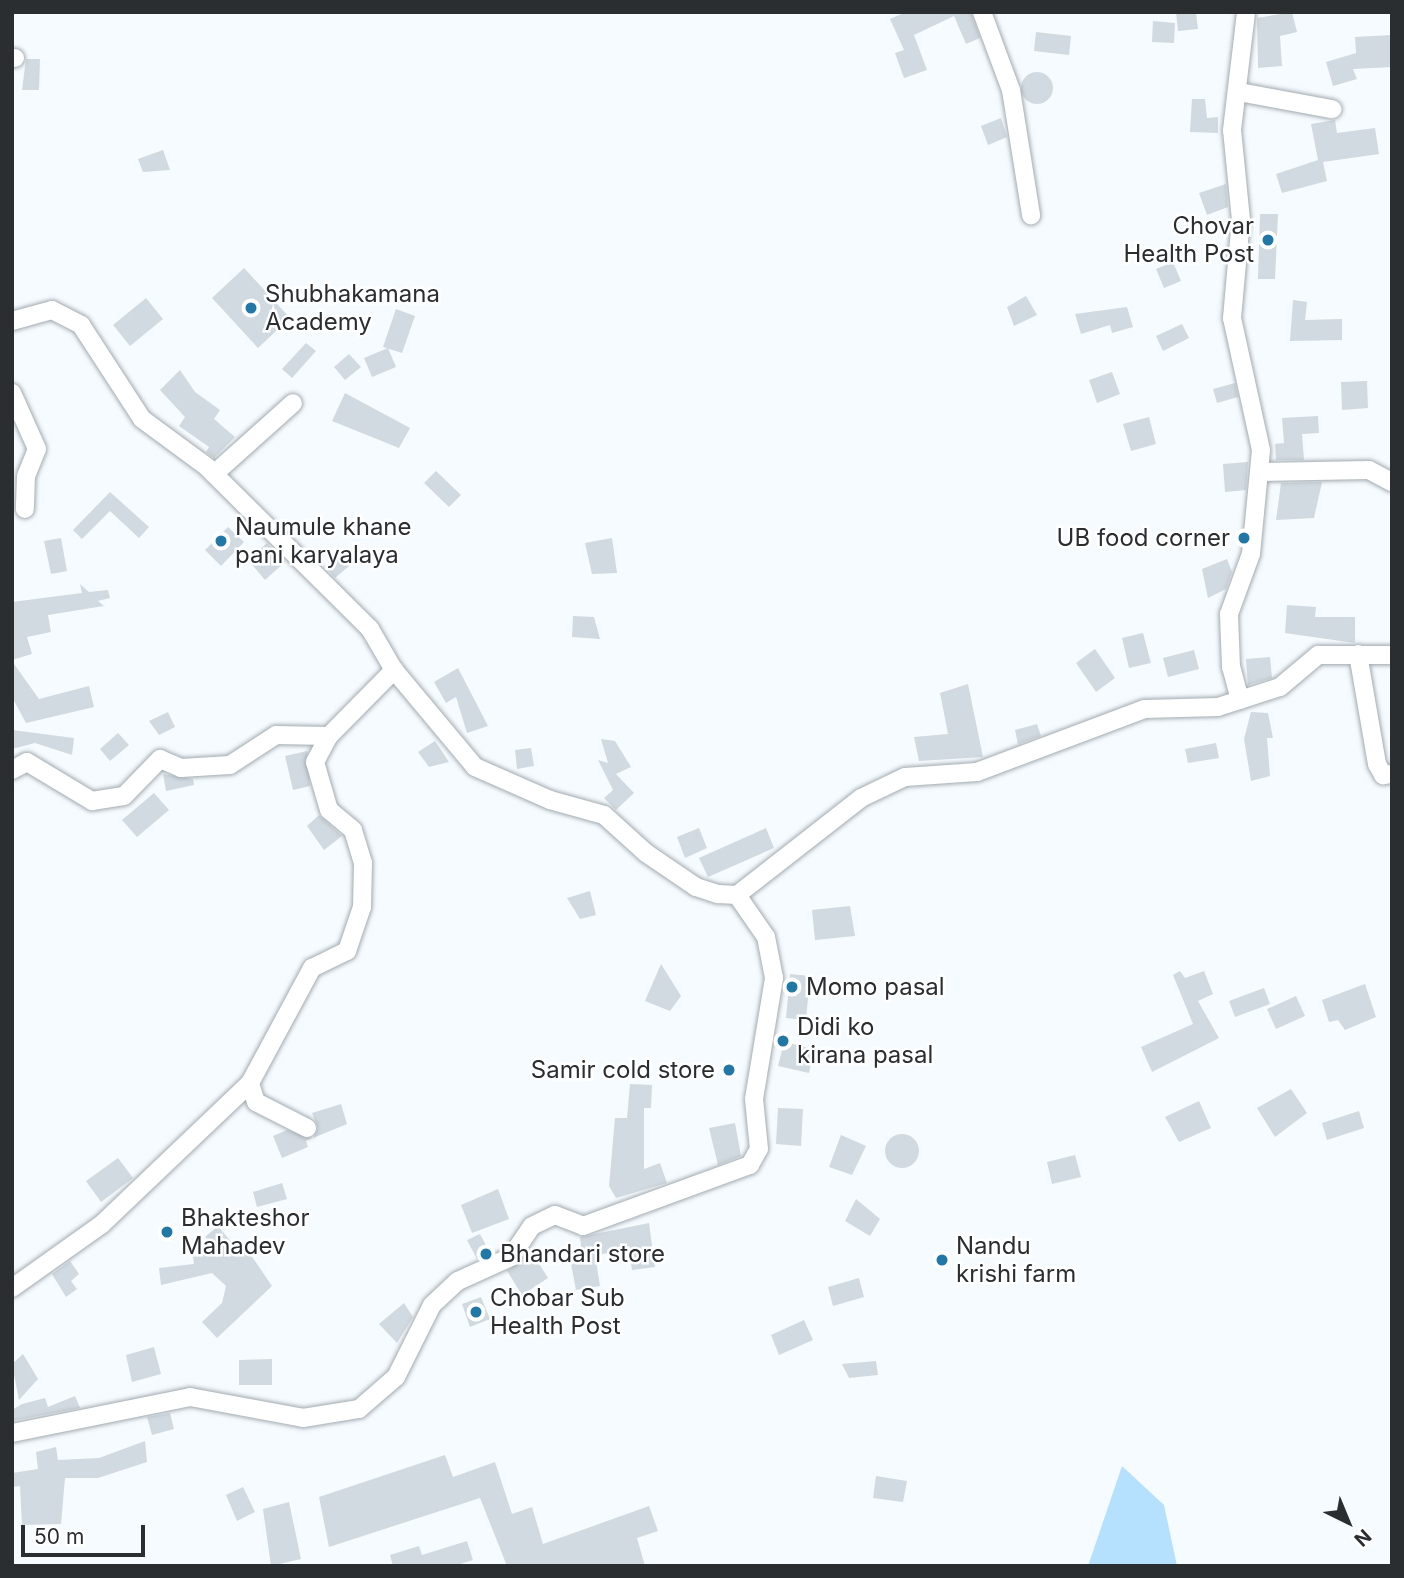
<!DOCTYPE html>
<style>
body{margin:0}
#map{position:relative;width:1404px;height:1578px;overflow:hidden;background:#f6fbff;font-family:Inter,sans-serif}
div>[style]{position:absolute}
.green>*{inset:0;background:#b6e1fe}
.building>*{inset:0;background:#d1dae0}
.round{border-radius:50%}
.roads{filter:drop-shadow(0 0 2px #a2abb0) drop-shadow(0 0 2px #a2abb0)}
.minor>*{height:18px;margin:-9px;padding:0 9px;transform-origin:9px;border-radius:9px;background:#fff}
.dots>*{width:19px;height:19px;translate:-50% -50%;box-sizing:border-box;border:4px solid #fff;border-radius:50%}
span{translate:-50% -50%;white-space:nowrap;text-align:center;line-height:1.15;-webkit-text-stroke:5px #fff;paint-order:stroke}
.poi-label{font-size:24px;color:#2a2e30}
.right{translate:-100% -50%;text-align:right}
.left{translate:0 -50%;text-align:left}
.frame{position:absolute;inset:0;border:14px solid #2a2e30;pointer-events:none}
.north{position:absolute;left:1313px;top:1487px;width:70px;height:70px;-webkit-text-stroke:5px #fff;paint-order:stroke;rotate:137deg;font-size:19px;font-weight:700;line-height:28px;text-align:center;color:#2a2e30}
.north::after{content:'';display:block;margin:auto;width:24px;height:32px;background:#2a2e30;clip-path:polygon(50% 0,100% 100%,50% 72%,0 100%)}
.scale{position:absolute;left:21px;top:1525px;width:124px;height:32px;box-sizing:border-box;border:4px solid #2a2e30;border-top:0;padding-left:9px;font-size:21px;line-height:24px;white-space:nowrap;color:#2a2e30;-webkit-text-stroke:5px #fff;paint-order:stroke}
</style>
<div id="map">
<div class="green">
<div style="clip-path:polygon(1122px 1466px,1164px 1505px,1177px 1566px,1088px 1566px)"></div>
</div>
<div class="building">
<div style="clip-path:polygon(906px 12px,971px 12px,980px 38px,966px 44px,954px 16px,914px 35px,927px 70px,904px 78px,895px 53px,904px 50px,890px 19px)"></div>
<div style="clip-path:polygon(1176px 12px,1196px 12px,1198px 29px,1178px 31px)"></div>
<div style="clip-path:polygon(1292px 12px,1297px 32px,1280px 36px,1282px 66px,1258px 68px,1257px 18px)"></div>
<div style="clip-path:polygon(1153px 21px,1175px 23px,1174px 43px,1152px 42px)"></div>
<div style="clip-path:polygon(1036px 32px,1071px 36px,1069px 55px,1034px 51px)"></div>
<div style="clip-path:polygon(1392px 35px,1392px 67px,1353px 69px,1357px 79px,1333px 86px,1326px 62px,1356px 53px,1355px 37px)"></div>
<div style="clip-path:polygon(26px 59px,40px 59px,39px 90px,22px 90px)"></div>
<div class="round" style="left:1021px;top:72px;width:32px;height:32px"></div>
<div style="clip-path:polygon(1192px 99px,1205px 99px,1207px 118px,1218px 117px,1218px 133px,1190px 132px)"></div>
<div style="clip-path:polygon(1001px 118px,1007px 137px,988px 145px,981px 126px)"></div>
<div style="clip-path:polygon(1335px 120px,1337px 133px,1375px 128px,1379px 154px,1323px 162px,1327px 181px,1282px 193px,1276px 174px,1318px 160px,1311px 124px)"></div>
<div style="clip-path:polygon(163px 150px,170px 170px,143px 172px,138px 159px)"></div>
<div style="clip-path:polygon(1226px 184px,1228px 207px,1207px 215px,1199px 193px)"></div>
<div style="clip-path:polygon(1260px 214px,1278px 214px,1275px 279px,1258px 279px)"></div>
<div style="clip-path:polygon(1173px 262px,1181px 281px,1164px 288px,1156px 269px)"></div>
<div style="clip-path:polygon(244px 268px,290px 318px,258px 348px,212px 298px)"></div>
<div style="clip-path:polygon(1026px 296px,1037px 315px,1014px 326px,1007px 307px)"></div>
<div style="clip-path:polygon(146px 298px,163px 319px,130px 346px,113px 325px)"></div>
<div style="clip-path:polygon(1293px 300px,1307px 302px,1305px 320px,1342px 319px,1342px 340px,1290px 341px)"></div>
<div style="clip-path:polygon(1127px 307px,1133px 327px,1112px 333px,1110px 325px,1081px 334px,1075px 314px)"></div>
<div style="clip-path:polygon(396px 309px,415px 316px,402px 353px,383px 347px)"></div>
<div style="clip-path:polygon(1182px 324px,1189px 338px,1163px 351px,1156px 336px)"></div>
<div style="clip-path:polygon(306px 343px,316px 351px,292px 378px,282px 369px)"></div>
<div style="clip-path:polygon(388px 348px,396px 367px,372px 377px,364px 358px)"></div>
<div style="clip-path:polygon(349px 354px,361px 367px,345px 380px,334px 367px)"></div>
<div style="clip-path:polygon(180px 370px,195px 392px,220px 410px,214px 419px,235px 437px,214px 458px,206px 452px,209px 447px,179px 426px,185px 417px,160px 390px)"></div>
<div style="clip-path:polygon(1112px 372px,1120px 394px,1097px 403px,1089px 380px)"></div>
<div style="clip-path:polygon(1367px 381px,1368px 408px,1342px 410px,1341px 382px)"></div>
<div style="clip-path:polygon(1235px 383px,1238px 397px,1217px 403px,1213px 389px)"></div>
<div style="clip-path:polygon(345px 393px,410px 428px,399px 448px,332px 421px)"></div>
<div style="clip-path:polygon(1318px 416px,1319px 433px,1302px 434px,1304px 460px,1276px 460px,1275px 444px,1284px 443px,1282px 418px)"></div>
<div style="clip-path:polygon(1149px 417px,1156px 444px,1131px 451px,1123px 424px)"></div>
<div style="clip-path:polygon(1248px 462px,1246px 490px,1225px 492px,1223px 464px)"></div>
<div style="clip-path:polygon(436px 471px,461px 495px,449px 507px,424px 483px)"></div>
<div style="clip-path:polygon(1322px 482px,1314px 518px,1276px 520px,1281px 483px)"></div>
<div style="clip-path:polygon(110px 492px,149px 527px,139px 538px,110px 511px,82px 539px,73px 530px)"></div>
<div style="clip-path:polygon(228px 527px,244px 542px,221px 566px,205px 550px)"></div>
<div style="clip-path:polygon(61px 538px,67px 571px,51px 574px,44px 541px)"></div>
<div style="clip-path:polygon(612px 538px,617px 573px,592px 574px,585px 543px)"></div>
<div style="clip-path:polygon(267px 543px,285px 562px,265px 580px,248px 560px)"></div>
<div style="clip-path:polygon(347px 550px,356px 560px,335px 578px,326px 568px)"></div>
<div style="clip-path:polygon(1227px 559px,1232px 572px,1226px 589px,1208px 598px,1202px 569px)"></div>
<div style="clip-path:polygon(80px 584px,89px 592px,108px 590px,110px 598px,98px 601px,104px 606px,48px 615px,51px 632px,27px 637px,32px 654px,12px 660px,12px 602px,82px 593px)"></div>
<div style="clip-path:polygon(1287px 605px,1316px 607px,1315px 617px,1355px 617px,1355px 643px,1285px 633px)"></div>
<div style="clip-path:polygon(573px 616px,594px 617px,600px 639px,572px 637px)"></div>
<div style="clip-path:polygon(1143px 633px,1151px 663px,1129px 668px,1122px 638px)"></div>
<div style="clip-path:polygon(1095px 649px,1115px 678px,1096px 692px,1076px 663px)"></div>
<div style="clip-path:polygon(1194px 650px,1199px 669px,1168px 677px,1163px 658px)"></div>
<div style="clip-path:polygon(1270px 657px,1272px 678px,1248px 685px,1246px 659px)"></div>
<div style="clip-path:polygon(12px 661px,39px 699px,89px 686px,94px 707px,26px 723px,12px 697px)"></div>
<div style="clip-path:polygon(458px 668px,488px 726px,467px 733px,456px 697px,446px 703px,434px 682px)"></div>
<div style="clip-path:polygon(968px 684px,983px 757px,919px 761px,914px 737px,948px 734px,940px 693px)"></div>
<div style="clip-path:polygon(168px 712px,175px 727px,159px 735px,149px 721px)"></div>
<div style="clip-path:polygon(1251px 712px,1268px 713px,1273px 738px,1267px 738px,1270px 776px,1251px 781px,1244px 739px)"></div>
<div style="clip-path:polygon(1037px 724px,1041px 736px,1018px 744px,1015px 730px)"></div>
<div style="clip-path:polygon(12px 730px,74px 738px,72px 755px,35px 743px,12px 749px)"></div>
<div style="clip-path:polygon(118px 733px,129px 745px,110px 761px,100px 749px)"></div>
<div style="clip-path:polygon(601px 739px,615px 741px,631px 767px,616px 774px,634px 793px,616px 810px,604px 798px,613px 790px,598px 760px,608px 763px)"></div>
<div style="clip-path:polygon(435px 741px,449px 762px,429px 767px,418px 752px)"></div>
<div style="clip-path:polygon(1216px 743px,1219px 758px,1188px 763px,1185px 749px)"></div>
<div style="clip-path:polygon(531px 748px,534px 766px,517px 769px,515px 750px)"></div>
<div style="clip-path:polygon(307px 751px,310px 786px,293px 790px,285px 756px)"></div>
<div style="clip-path:polygon(163px 774px,193px 779px,194px 785px,166px 791px)"></div>
<div style="clip-path:polygon(154px 793px,169px 810px,137px 837px,122px 820px)"></div>
<div style="clip-path:polygon(319px 815px,342px 836px,324px 850px,307px 826px)"></div>
<div style="clip-path:polygon(699px 828px,707px 848px,685px 858px,677px 837px)"></div>
<div style="clip-path:polygon(766px 828px,774px 848px,708px 877px,699px 858px)"></div>
<div style="clip-path:polygon(590px 891px,596px 915px,580px 919px,567px 898px)"></div>
<div style="clip-path:polygon(850px 906px,855px 936px,815px 940px,812px 910px)"></div>
<div style="clip-path:polygon(661px 964px,681px 996px,670px 1011px,645px 1001px)"></div>
<div style="clip-path:polygon(1180px 971px,1185px 978px,1204px 971px,1213px 994px,1198px 1001px,1219px 1038px,1152px 1072px,1141px 1047px,1193px 1024px,1173px 975px)"></div>
<div style="clip-path:polygon(790px 974px,810px 976px,806px 1020px,786px 1018px)"></div>
<div style="clip-path:polygon(1365px 984px,1376px 1017px,1345px 1030px,1338px 1020px,1329px 1022px,1322px 1000px)"></div>
<div style="clip-path:polygon(1264px 988px,1270px 1004px,1235px 1017px,1229px 1001px)"></div>
<div style="clip-path:polygon(1296px 996px,1305px 1016px,1276px 1029px,1267px 1009px)"></div>
<div style="clip-path:polygon(784px 1042px,814px 1049px,809px 1073px,778px 1066px)"></div>
<div style="clip-path:polygon(630px 1084px,652px 1085px,651px 1108px,644px 1108px,644px 1169px,660px 1163px,667px 1183px,616px 1198px,609px 1186px,615px 1118px,627px 1118px)"></div>
<div style="clip-path:polygon(1291px 1089px,1307px 1113px,1275px 1137px,1257px 1108px)"></div>
<div style="clip-path:polygon(1199px 1101px,1211px 1128px,1179px 1142px,1165px 1117px)"></div>
<div style="clip-path:polygon(341px 1104px,347px 1124px,313px 1138px,318px 1128px,312px 1113px)"></div>
<div style="clip-path:polygon(778px 1108px,803px 1109px,801px 1146px,776px 1144px)"></div>
<div style="clip-path:polygon(1359px 1111px,1364px 1128px,1327px 1140px,1322px 1123px)"></div>
<div style="clip-path:polygon(735px 1123px,741px 1156px,718px 1165px,709px 1128px)"></div>
<div style="clip-path:polygon(287px 1130px,312px 1138px,306px 1141px,308px 1147px,282px 1158px,273px 1136px)"></div>
<div class="round" style="left:885px;top:1134px;width:34px;height:34px"></div>
<div style="clip-path:polygon(841px 1135px,866px 1146px,852px 1175px,829px 1167px)"></div>
<div style="clip-path:polygon(1075px 1155px,1081px 1177px,1052px 1184px,1047px 1162px)"></div>
<div style="clip-path:polygon(118px 1158px,133px 1178px,101px 1202px,86px 1181px)"></div>
<div style="clip-path:polygon(282px 1183px,287px 1199px,257px 1207px,253px 1192px)"></div>
<div style="clip-path:polygon(498px 1189px,509px 1219px,472px 1233px,461px 1205px)"></div>
<div style="clip-path:polygon(856px 1199px,880px 1219px,870px 1236px,845px 1221px)"></div>
<div style="clip-path:polygon(649px 1223px,655px 1267px,632px 1270px,629px 1250px,595px 1255px,600px 1286px,576px 1290px,571px 1264px,583px 1262px,580px 1237px)"></div>
<div style="clip-path:polygon(218px 1226px,233px 1244px,240px 1239px,272px 1286px,217px 1338px,202px 1322px,222px 1303px,226px 1286px,212px 1273px,161px 1285px,159px 1268px,194px 1264px,193px 1257px,217px 1251px,205px 1237px)"></div>
<div style="clip-path:polygon(480px 1234px,490px 1253px,477px 1259px,467px 1240px)"></div>
<div style="clip-path:polygon(531px 1251px,548px 1278px,522px 1295px,507px 1271px)"></div>
<div style="clip-path:polygon(70px 1261px,79px 1274px,71px 1281px,77px 1289px,66px 1297px,52px 1274px)"></div>
<div style="clip-path:polygon(859px 1278px,864px 1297px,833px 1306px,828px 1287px)"></div>
<div style="clip-path:polygon(481px 1297px,490px 1319px,470px 1327px,462px 1304px)"></div>
<div style="clip-path:polygon(404px 1303px,413px 1317px,397px 1343px,379px 1324px)"></div>
<div style="clip-path:polygon(804px 1320px,813px 1340px,779px 1355px,771px 1335px)"></div>
<div style="clip-path:polygon(154px 1347px,161px 1374px,132px 1382px,126px 1355px)"></div>
<div style="clip-path:polygon(23px 1354px,38px 1379px,19px 1400px,12px 1364px)"></div>
<div style="clip-path:polygon(272px 1359px,272px 1385px,239px 1385px,239px 1360px)"></div>
<div style="clip-path:polygon(876px 1361px,878px 1375px,849px 1378px,842px 1364px)"></div>
<div style="clip-path:polygon(75px 1396px,80px 1408px,12px 1421px,12px 1410px,22px 1404px,45px 1398px,48px 1407px)"></div>
<div style="clip-path:polygon(170px 1413px,174px 1429px,152px 1435px,147px 1417px)"></div>
<div style="clip-path:polygon(145px 1441px,147px 1462px,98px 1478px,65px 1478px,61px 1524px,22px 1525px,20px 1486px,12px 1487px,12px 1473px,38px 1469px,36px 1452px,56px 1447px,58px 1460px,99px 1458px)"></div>
<div style="clip-path:polygon(445px 1455px,453px 1477px,495px 1462px,512px 1514px,532px 1507px,543px 1544px,649px 1506px,658px 1531px,637px 1538px,645px 1566px,507px 1566px,480px 1498px,329px 1547px,319px 1497px)"></div>
<div style="clip-path:polygon(876px 1476px,907px 1481px,903px 1502px,873px 1498px)"></div>
<div style="clip-path:polygon(243px 1487px,255px 1512px,237px 1521px,226px 1495px)"></div>
<div style="clip-path:polygon(289px 1502px,301px 1559px,271px 1566px,263px 1509px)"></div>
<div style="clip-path:polygon(467px 1541px,473px 1560px,454px 1566px,393px 1566px,390px 1555px,419px 1546px,422px 1555px)"></div>
</div>
<div class="roads">
<div class="minor">
<div style="left:982px;top:12px;width:83px;rotate:69.6deg"></div>
<div style="left:1011px;top:90px;width:127px;rotate:80.9deg"></div>
<div style="left:12px;top:58px;width:3px"></div>
<div style="left:1239px;top:92px;width:95px;rotate:10.4deg"></div>
<div style="left:12px;top:321px;width:41px;rotate:-15.4deg"></div>
<div style="left:52px;top:310px;width:33px;rotate:27deg"></div>
<div style="left:81px;top:325px;width:112px;rotate:57deg"></div>
<div style="left:142px;top:419px;width:81px;rotate:36.4deg"></div>
<div style="left:207px;top:467px;width:230px;rotate:44.8deg"></div>
<div style="left:370px;top:629px;width:48px;rotate:59.7deg"></div>
<div style="left:394px;top:670px;width:126px;rotate:50.1deg"></div>
<div style="left:475px;top:767px;width:82px;rotate:23.7deg"></div>
<div style="left:550px;top:800px;width:56px;rotate:15.5deg"></div>
<div style="left:604px;top:815px;width:57px;rotate:42.1deg"></div>
<div style="left:646px;top:853px;width:60px;rotate:34.2deg"></div>
<div style="left:696px;top:887px;width:23px;rotate:18deg"></div>
<div style="left:718px;top:894px;width:19px;rotate:3deg"></div>
<div style="left:737px;top:895px;width:157px;rotate:-38deg"></div>
<div style="left:861px;top:798px;width:49px;rotate:-25.5deg"></div>
<div style="left:905px;top:777px;width:72px;rotate:-4deg"></div>
<div style="left:977px;top:772px;width:179px;rotate:-20.6deg"></div>
<div style="left:1145px;top:709px;width:73px;rotate:-1.6deg"></div>
<div style="left:1218px;top:707px;width:65px;rotate:-17.9deg"></div>
<div style="left:1280px;top:687px;width:50px;rotate:-40.1deg"></div>
<div style="left:1318px;top:655px;width:74px"></div>
<div style="left:12px;top:393px;width:61px;rotate:65.9deg"></div>
<div style="left:37px;top:449px;width:29px;rotate:112deg"></div>
<div style="left:26px;top:476px;width:33px;rotate:92deg"></div>
<div style="left:1260px;top:472px;width:109px;rotate:-1.1deg"></div>
<div style="left:1369px;top:470px;width:26px;rotate:28deg"></div>
<div style="left:214px;top:474px;width:106px;rotate:-41.9deg"></div>
<div style="left:1358px;top:654px;width:112px;rotate:80.2deg"></div>
<div style="left:1377px;top:764px;width:13px;rotate:61deg"></div>
<div style="left:1383px;top:775px;width:9px;rotate:-6deg"></div>
<div style="left:1240px;top:700px;width:34px;rotate:-105deg"></div>
<div style="left:1231px;top:667px;width:53px;rotate:-92.2deg"></div>
<div style="left:1229px;top:614px;width:64px;rotate:-69.9deg"></div>
<div style="left:1251px;top:554px;width:104px;rotate:-84.5deg"></div>
<div style="left:1261px;top:450px;width:135px;rotate:-102.4deg"></div>
<div style="left:1232px;top:318px;width:98px;rotate:-84.8deg"></div>
<div style="left:1241px;top:220px;width:90px;rotate:-95.7deg"></div>
<div style="left:1232px;top:130px;width:119px;rotate:-83.2deg"></div>
<div style="left:12px;top:770px;width:17px;rotate:-28deg"></div>
<div style="left:27px;top:762px;width:76px;rotate:31deg"></div>
<div style="left:92px;top:801px;width:32px;rotate:-9deg"></div>
<div style="left:124px;top:796px;width:52px;rotate:-45.8deg"></div>
<div style="left:160px;top:759px;width:23px;rotate:23deg"></div>
<div style="left:181px;top:768px;width:49px;rotate:-3.5deg"></div>
<div style="left:230px;top:765px;width:55px;rotate:-33.1deg"></div>
<div style="left:276px;top:735px;width:53px;rotate:1.1deg"></div>
<div style="left:329px;top:736px;width:93px;rotate:-45.4deg"></div>
<div style="left:307px;top:1128px;width:57px;rotate:-153deg"></div>
<div style="left:256px;top:1102px;width:20px;rotate:-108deg"></div>
<div style="left:250px;top:1083px;width:131px;rotate:-61.7deg"></div>
<div style="left:312px;top:968px;width:39px;rotate:-26deg"></div>
<div style="left:347px;top:951px;width:46px;rotate:-71.2deg"></div>
<div style="left:362px;top:907px;width:44px;rotate:-88.7deg"></div>
<div style="left:363px;top:863px;width:34px;rotate:-107deg"></div>
<div style="left:353px;top:830px;width:31px;rotate:-140deg"></div>
<div style="left:329px;top:810px;width:50px;rotate:-106.3deg"></div>
<div style="left:315px;top:762px;width:30px;rotate:-62deg"></div>
<div style="left:12px;top:1288px;width:110px;rotate:-35.4deg"></div>
<div style="left:102px;top:1224px;width:204px;rotate:-43.6deg"></div>
<div style="left:12px;top:1433px;width:182px;rotate:-11.4deg"></div>
<div style="left:190px;top:1397px;width:115px;rotate:10.5deg"></div>
<div style="left:303px;top:1418px;width:57px;rotate:-9.1deg"></div>
<div style="left:359px;top:1409px;width:49px;rotate:-40.9deg"></div>
<div style="left:396px;top:1377px;width:80px;rotate:-63.4deg"></div>
<div style="left:432px;top:1305px;width:35px;rotate:-43deg"></div>
<div style="left:458px;top:1281px;width:58px;rotate:-24.4deg"></div>
<div style="left:511px;top:1257px;width:37px;rotate:-56deg"></div>
<div style="left:532px;top:1226px;width:25px;rotate:-26deg"></div>
<div style="left:555px;top:1215px;width:30px;rotate:21deg"></div>
<div style="left:583px;top:1226px;width:178px;rotate:-20.1deg"></div>
<div style="left:750px;top:1165px;width:18px;rotate:-61deg"></div>
<div style="left:759px;top:1149px;width:50px;rotate:-95.7deg"></div>
<div style="left:754px;top:1099px;width:123px;rotate:-80.6deg"></div>
<div style="left:774px;top:978px;width:42px;rotate:-101deg"></div>
<div style="left:766px;top:937px;width:51px;rotate:-124.6deg"></div>
</div>
</div>
<div class="dots">
<div style="left:1268px;top:240px;background:#2178a7"></div>
<div style="left:251px;top:308px;background:#2178a7"></div>
<div style="left:1244px;top:538px;background:#2178a7"></div>
<div style="left:221px;top:541px;background:#2178a7"></div>
<div style="left:792px;top:987px;background:#2178a7"></div>
<div style="left:783px;top:1041px;background:#2178a7"></div>
<div style="left:729px;top:1070px;background:#2178a7"></div>
<div style="left:167px;top:1232px;background:#2178a7"></div>
<div style="left:486px;top:1254px;background:#2178a7"></div>
<div style="left:942px;top:1260px;background:#2178a7"></div>
<div style="left:476px;top:1312px;background:#2178a7"></div>
</div>
<div class="poi-label">
<span class="right" style="left:1254px;top:240px">Chovar<br>Health Post</span>
<span class="left" style="left:265px;top:308px">Shubhakamana<br>Academy</span>
<span class="left" style="left:235px;top:541px">Naumule khane<br>pani karyalaya</span>
<span class="right" style="left:1230px;top:538px">UB food corner</span>
<span class="left" style="left:806px;top:987px">Momo pasal</span>
<span class="left" style="left:797px;top:1041px">Didi ko<br>kirana pasal</span>
<span class="right" style="left:715px;top:1070px">Samir cold store</span>
<span class="left" style="left:181px;top:1232px">Bhakteshor<br>Mahadev</span>
<span class="left" style="left:956px;top:1260px">Nandu<br>krishi farm</span>
<span class="left" style="left:500px;top:1254px">Bhandari store</span>
<span class="left" style="left:490px;top:1312px">Chobar Sub<br>Health Post</span>
</div>
<div class="frame"></div>
<div class="north">N</div>
<div class="scale">50 m</div>
</div>
